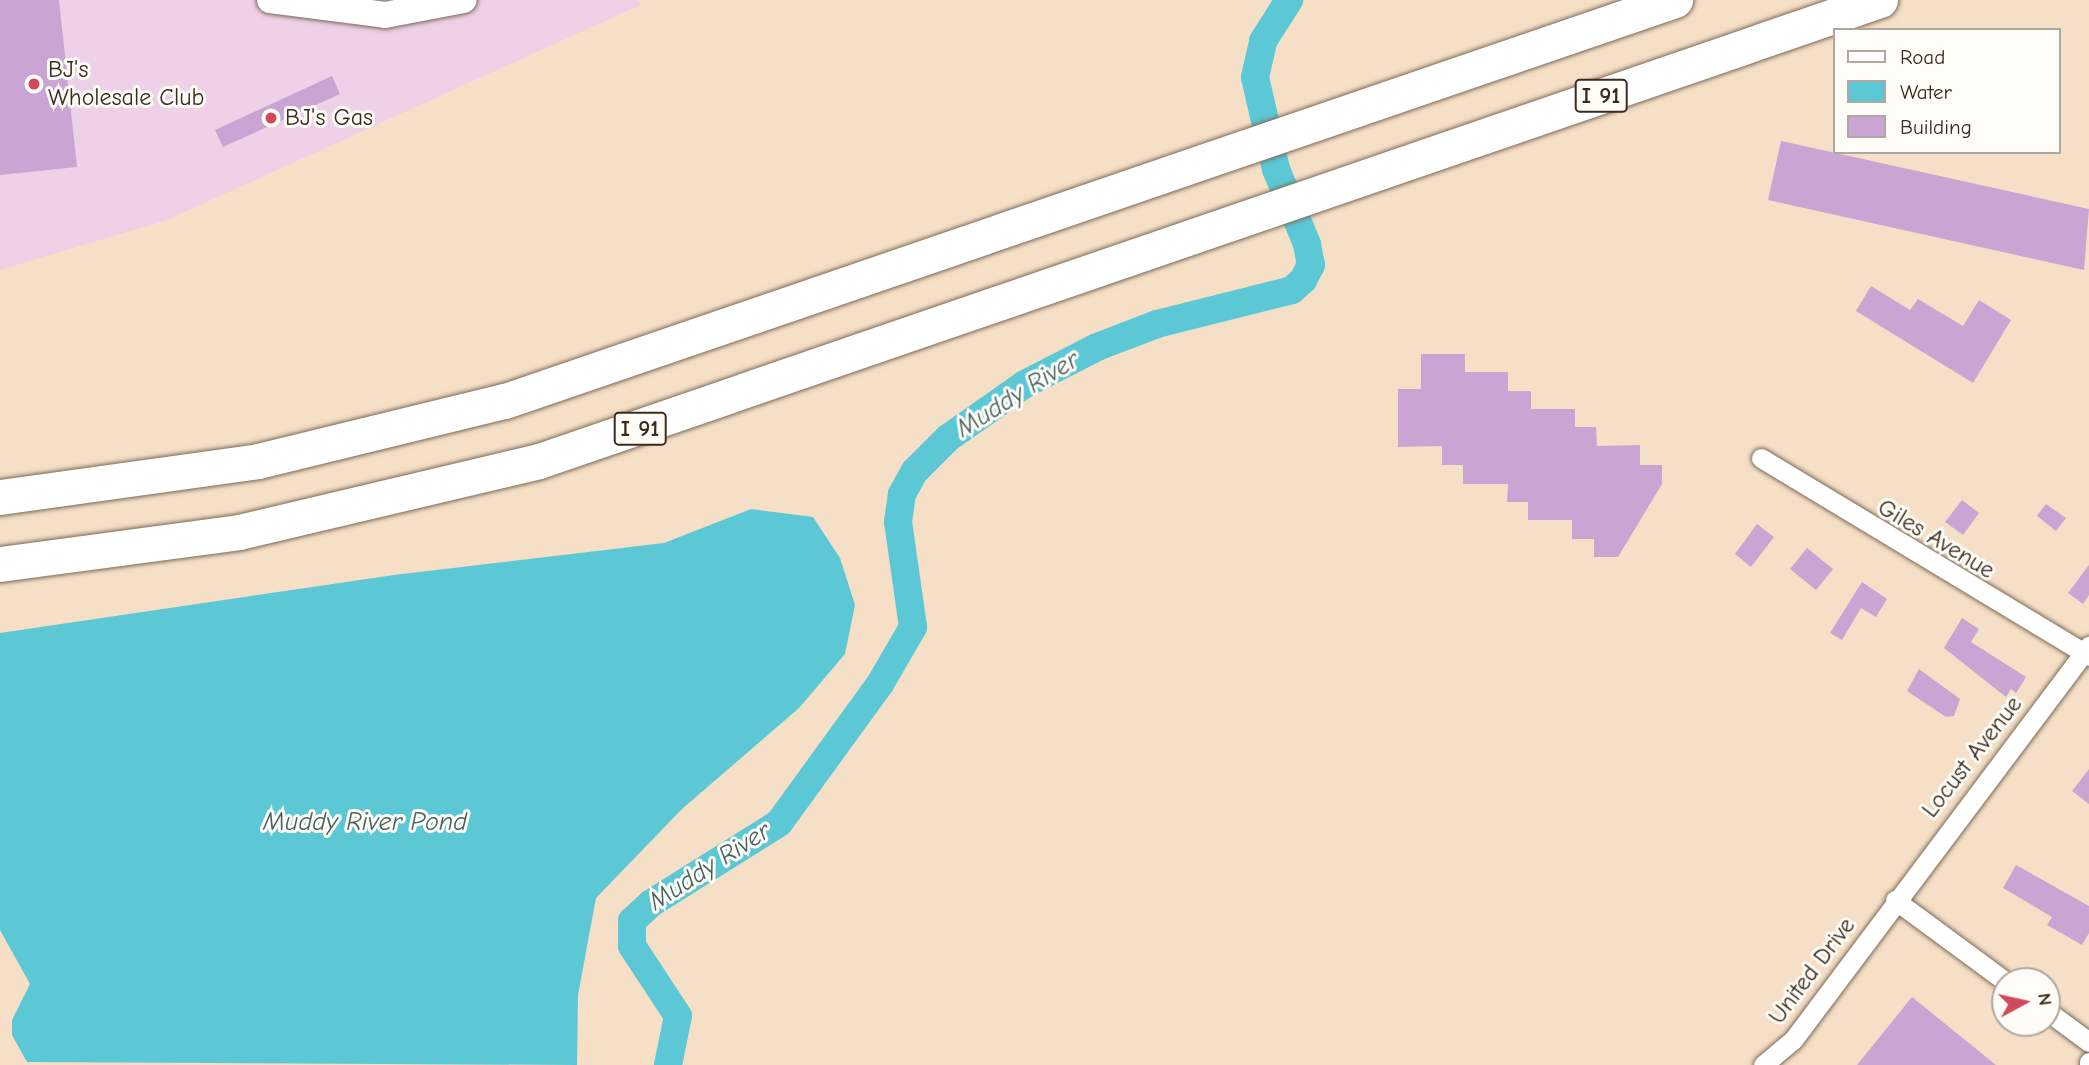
<!DOCTYPE html>
<style>
body{margin:0}
#map{position:relative;width:2089px;height:1065px;overflow:hidden;background:#f5dfc6;font-family:"Comic Neue",sans-serif}
div>[style]{position:absolute}
.built>*{inset:0;background:#eed0e7}
.water>*{inset:0;background:#5cc8d5}
.river>*{height:28px;margin:-14px;padding:0 14px;transform-origin:14px;border-radius:14px;background:#5cc8d5}
.building>*{inset:0;background:#caa5d3}
.roads{filter:drop-shadow(0 0 2px #7c6959) drop-shadow(0 0 2px #7c6959)}
.street>*{height:19px;margin:-9.5px;padding:0 9.5px;transform-origin:9.5px;border-radius:9.5px;background:#fff}
.secondary>*{height:26px;margin:-13px;padding:0 13px;transform-origin:13px;border-radius:13px;background:#fff}
.highway>*{height:35px;margin:-17.5px;padding:0 17.5px;transform-origin:17.5px;border-radius:17.5px;background:#fff}
.dots>*{width:19px;height:19px;translate:-50% -50%;box-sizing:border-box;border:4px solid #fdfcf7;border-radius:50%}
span{translate:-50% -50%;white-space:nowrap;text-align:center;line-height:1.15;-webkit-text-stroke:6px #fdfcf7;paint-order:stroke}
.shield-label span{padding:2px 5px;background:#fdfcf7;border:2px solid;border-radius:5px;-webkit-text-stroke-width:0}
.shield-label{font-size:23px;color:#3b2a1e;font-weight:700}
.poi-label{font-size:24px;color:#3b2a1e}
.left{translate:0 -50%;text-align:left}
.street-label{font-size:24px;color:#3b2a1e}
.water-label{font-size:26px;color:#47615e;font-style:italic}
.legend{position:absolute;left:1833px;top:28px;width:228px;height:126px;box-sizing:border-box;background:#fdfcf7;border:2px solid #afa8a0;margin:0;padding:9px 12px;list-style:none;font-size:21px;color:#3b2a1e}
.legend li{display:flex;align-items:center;gap:14px;height:35px}
.legend b{width:35px;border:2px solid #afa8a0}
.north{position:absolute;left:1991px;top:967px;width:70px;height:70px;box-sizing:border-box;background:#fdfcf7;border:2px solid #afa8a0;border-radius:50%;rotate:82deg;font-size:19px;font-weight:700;line-height:28px;text-align:center;color:#3b2a1e}
.north::after{content:'';display:block;margin:auto;width:24px;height:32px;background:#d1495b;clip-path:polygon(50% 0,100% 100%,50% 72%,0 100%)}
</style>
<div id="map">
<div class="built">
<div style="clip-path:polygon(0 0,637px 0,640px 5px,167px 220px,0 270px)"></div>
</div>
<div class="water">
<div style="clip-path:polygon(751px 509px,813px 517px,840px 558px,855px 605px,845px 654px,799px 708px,682px 809px,596px 898px,578px 995px,577px 1065px,27px 1062px,12px 1035px,12px 1020px,30px 984px,0 930px,0 633px,394px 575px,664px 543px)"></div>
</div>
<div class="river">
<div style="left:668px;top:1065px;width:50px;rotate:-78.5deg"></div>
<div style="left:678px;top:1016px;width:84px;rotate:-123.3deg"></div>
<div style="left:632px;top:946px;width:25px;rotate:-90deg"></div>
<div style="left:632px;top:921px;width:25px;rotate:-43deg"></div>
<div style="left:650px;top:904px;width:152px;rotate:-32.1deg"></div>
<div style="left:779px;top:823px;width:172px;rotate:-54deg"></div>
<div style="left:880px;top:684px;width:66px;rotate:-59.9deg"></div>
<div style="left:913px;top:627px;width:106px;rotate:-98.1deg"></div>
<div style="left:898px;top:522px;width:28px;rotate:-82deg"></div>
<div style="left:902px;top:494px;width:26px;rotate:-61deg"></div>
<div style="left:915px;top:471px;width:47px;rotate:-45deg"></div>
<div style="left:948px;top:438px;width:94px;rotate:-35deg"></div>
<div style="left:1025px;top:384px;width:81px;rotate:-27.2deg"></div>
<div style="left:1097px;top:347px;width:64px;rotate:-21deg"></div>
<div style="left:1157px;top:324px;width:139px;rotate:-14.1deg"></div>
<div style="left:1292px;top:290px;width:15px;rotate:-42deg"></div>
<div style="left:1303px;top:280px;width:17px;rotate:-62deg"></div>
<div style="left:1311px;top:265px;width:21px;rotate:-101deg"></div>
<div style="left:1307px;top:244px;width:81px;rotate:-112.5deg"></div>
<div style="left:1276px;top:169px;width:94px;rotate:-102.9deg"></div>
<div style="left:1255px;top:77px;width:37px;rotate:-77deg"></div>
<div style="left:1263px;top:41px;width:49px;rotate:-57.6deg"></div>
</div>
<div class="building">
<div style="clip-path:polygon(0 0,59px 0,77px 167px,0 175px)"></div>
<div style="clip-path:polygon(332px 76px,340px 94px,223px 147px,215px 130px)"></div>
<div style="clip-path:polygon(1781px 141px,2089px 209px,2084px 270px,1768px 200px)"></div>
<div style="clip-path:polygon(1871px 286px,1910px 310px,1918px 299px,1963px 326px,1979px 300px,2011px 320px,1973px 383px,1856px 311px)"></div>
<div style="clip-path:polygon(1421px 354px,1465px 354px,1465px 372px,1508px 372px,1508px 391px,1531px 391px,1531px 409px,1575px 409px,1575px 427px,1596px 427px,1597px 446px,1640px 445px,1640px 465px,1662px 465px,1662px 484px,1618px 557px,1594px 557px,1594px 539px,1572px 539px,1572px 520px,1528px 520px,1528px 502px,1507px 502px,1508px 484px,1463px 484px,1463px 465px,1442px 465px,1442px 446px,1398px 447px,1398px 389px,1421px 389px)"></div>
<div style="clip-path:polygon(1962px 500px,1979px 513px,1963px 535px,1945px 522px)"></div>
<div style="clip-path:polygon(2046px 504px,2066px 518px,2056px 531px,2037px 516px)"></div>
<div style="clip-path:polygon(1757px 524px,1774px 537px,1751px 567px,1735px 554px)"></div>
<div style="clip-path:polygon(1807px 548px,1833px 569px,1816px 590px,1790px 569px)"></div>
<div style="clip-path:polygon(2089px 565px,2089px 595px,2083px 604px,2068px 593px)"></div>
<div style="clip-path:polygon(1862px 582px,1887px 599px,1876px 617px,1861px 608px,1842px 640px,1830px 633px)"></div>
<div style="clip-path:polygon(1962px 618px,1979px 629px,1971px 642px,2026px 677px,2016px 693px,2011px 689px,2006px 697px,1944px 648px)"></div>
<div style="clip-path:polygon(1919px 669px,1960px 699px,1954px 716px,1946px 717px,1907px 691px)"></div>
<div style="clip-path:polygon(2089px 769px,2089px 804px,2072px 791px)"></div>
<div style="clip-path:polygon(2016px 865px,2089px 906px,2089px 933px,2082px 945px,2047px 925px,2052px 917px,2003px 888px)"></div>
<div style="clip-path:polygon(1912px 997px,1996px 1065px,1857px 1065px)"></div>
</div>
<div class="roads">
<div class="street">
<div style="left:1761px;top:458px;width:383px;rotate:31.1deg"></div>
<div style="left:1895px;top:900px;width:137px;rotate:36.4deg"></div>
<div style="left:2047px;top:1011px;width:52px;rotate:36.4deg"></div>
<div style="left:1763px;top:1065px;width:39px;rotate:-40deg"></div>
<div style="left:1793px;top:1040px;width:493px;rotate:-53.1deg"></div>
<div style="left:2089px;top:1065px;width:3px;rotate:-90deg"></div>
</div>
<div class="secondary">
<div style="left:270px;top:0;width:116px;rotate:7.4deg"></div>
<div style="left:385px;top:15px;width:80px;rotate:-10.8deg"></div>
</div>
<div class="highway">
<div style="left:0;top:497px;width:260px;rotate:-7.9deg"></div>
<div style="left:258px;top:461px;width:254px;rotate:-13.7deg"></div>
<div style="left:505px;top:401px;width:1237px;rotate:-18.92deg"></div>
<div style="left:0;top:564px;width:241px;rotate:-7.6deg"></div>
<div style="left:239px;top:532px;width:308px;rotate:-13.3deg"></div>
<div style="left:539px;top:461px;width:1418px;rotate:-18.97deg"></div>
</div>
</div>
<div class="dots">
<div style="left:34px;top:84px;background:#d1495b"></div>
<div style="left:271px;top:118px;background:#d1495b"></div>
</div>
<div class="shield-label">
<span style="left:1601px;top:96px">I 91</span>
<span style="left:640px;top:429px">I 91</span>
</div>
<div class="poi-label">
<span class="left" style="left:48px;top:84px">BJ's<br>Wholesale Club</span>
<span class="left" style="left:285px;top:118px">BJ's Gas</span>
</div>
<div class="street-label">
<span style="left:1936px;top:539px;rotate:31deg">Giles Avenue</span>
<span style="left:1972px;top:757px;rotate:-52deg">Locust Avenue</span>
<span style="left:1812px;top:971px;rotate:-53deg">United Drive</span>
</div>
<div class="water-label">
<span style="left:1018px;top:395px;rotate:-32deg">Muddy River</span>
<span style="left:365px;top:823px">Muddy River Pond</span>
<span style="left:710px;top:867px;rotate:-33deg">Muddy River</span>
</div>
<ul class="legend">
<li><b style="height:9px;background:#fff"></b>Road</li>
<li><b style="height:19px;background:#5cc8d5"></b>Water</li>
<li><b style="height:19px;background:#caa5d3"></b>Building</li>
</ul>
<div class="north">N</div>
</div>
